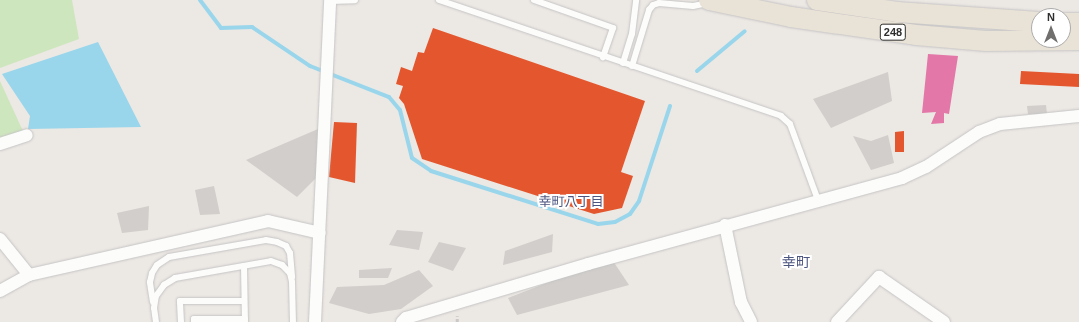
<!DOCTYPE html>
<meta charset="utf-8">
<style>
body{margin:0}
#map{position:relative;width:1079px;height:322px;overflow:hidden;background:#ece8e4;font-family:Arial,"Noto Sans JP",sans-serif}
div>[style]{position:absolute}
.green>*{inset:0;background:#cee6be}
.water>*{inset:0;background:#99d6ec}
.shops>*{inset:0;background:#e4572e}
.health>*{inset:0;background:#e377a8}
.stream>*{height:4px;margin:-2px;padding:0 2px;transform-origin:2px;border-radius:2px;background:#99d6ec}
.building>*{inset:0;background:#d1cecb}
.path>*{height:2.5px;margin-top:-1.25px;transform-origin:0;background:repeating-linear-gradient(90deg,#c9c9c8 0 3px,transparent 0 5px)}
.roads{filter:drop-shadow(0 0 1px #c5c4c5) drop-shadow(0 0 1px #c5c4c5)}
.service>*{height:6px;margin:-3px;padding:0 3px;transform-origin:3px;border-radius:3px;background:#fcfcfb}
.minor>*{height:12px;margin:-6px;padding:0 6px;transform-origin:6px;border-radius:6px;background:#fcfcfb}
.trunk>*{height:20px;margin:-10px;padding:0 10px;transform-origin:10px;border-radius:10px;background:#e9e2d6}
span{translate:-50% -50%;white-space:nowrap;text-align:center;line-height:1.15;-webkit-text-stroke:4px #fff;paint-order:stroke}
.shield-label span{padding:1px 3px;background:#fff;border:1px solid;border-radius:3px;-webkit-text-stroke-width:0}
.shield-label{font-size:11px;color:#2e2e2e;font-weight:700}
.neighbourhood-label{font-size:13px;color:#4d5680}
.quarter-label{font-size:14px;color:#4d5680}
.north{position:absolute;left:1031px;top:8px;width:40px;height:40px;box-sizing:border-box;background:#fff;border:1px solid #ababab;border-radius:50%;rotate:0deg;font-size:11px;font-weight:700;line-height:16px;text-align:center;color:#2e2e2e}
.north::after{content:'';display:block;margin:auto;width:14px;height:18px;background:#706f6e;clip-path:polygon(50% 0,100% 100%,50% 72%,0 100%)}
</style>
<div id="map">
<div class="green">
<div style="clip-path:polygon(0 0,72px 0,79px 39px,0 68px)"></div>
<div style="clip-path:polygon(0 81px,23px 131px,0 138px)"></div>
</div>
<div class="water">
<div style="clip-path:polygon(98px 42px,141px 127px,28px 129px,30px 116px,2px 74px)"></div>
</div>
<div class="shops">
<div style="clip-path:polygon(433px 28px,645px 101px,621px 172px,633px 176px,622px 208px,594px 214px,422px 159px,404px 104px,399px 98px,403px 86px,396px 84px,401px 67px,412px 71px,418px 52px,424px 53px)"></div>
<div style="clip-path:polygon(1021px 71px,1079px 74px,1079px 87px,1020px 84px)"></div>
<div style="clip-path:polygon(334px 122px,357px 123px,355px 183px,329px 177px)"></div>
<div style="clip-path:polygon(904px 131px,904px 152px,895px 152px,895px 132px)"></div>
</div>
<div class="health">
<div style="clip-path:polygon(928px 54px,958px 56px,949px 114px,944px 113px,944px 123px,931px 124px,936px 112px,922px 113px)"></div>
</div>
<div class="stream">
<div style="left:200px;top:0;width:35px;rotate:53deg"></div>
<div style="left:221px;top:28px;width:31px;rotate:-2deg"></div>
<div style="left:252px;top:27px;width:70px;rotate:33.9deg"></div>
<div style="left:310px;top:66px;width:85px;rotate:21.4deg"></div>
<div style="left:389px;top:97px;width:17px;rotate:50deg"></div>
<div style="left:400px;top:110px;width:49px;rotate:76deg"></div>
<div style="left:412px;top:158px;width:23px;rotate:34deg"></div>
<div style="left:431px;top:171px;width:175px;rotate:17.6deg"></div>
<div style="left:598px;top:224px;width:17px;rotate:-7deg"></div>
<div style="left:615px;top:222px;width:17px;rotate:-28deg"></div>
<div style="left:630px;top:214px;width:16px;rotate:-55deg"></div>
<div style="left:639px;top:201px;width:100px;rotate:-71.9deg"></div>
<div style="left:697px;top:71px;width:62px;rotate:-39.8deg"></div>
</div>
<div class="building">
<div style="clip-path:polygon(888px 72px,892px 101px,831px 128px,813px 99px)"></div>
<div style="clip-path:polygon(1046px 105px,1047px 114px,1028px 114px,1027px 106px)"></div>
<div style="clip-path:polygon(318px 129px,318px 176px,297px 197px,246px 160px)"></div>
<div style="clip-path:polygon(888px 135px,894px 163px,871px 170px,853px 136px,871px 141px)"></div>
<div style="clip-path:polygon(214px 186px,220px 214px,200px 215px,195px 190px)"></div>
<div style="clip-path:polygon(149px 206px,148px 230px,122px 233px,117px 213px)"></div>
<div style="clip-path:polygon(397px 230px,423px 232px,419px 250px,389px 245px)"></div>
<div style="clip-path:polygon(553px 234px,552px 252px,503px 265px,505px 251px)"></div>
<div style="clip-path:polygon(439px 242px,466px 248px,453px 271px,428px 262px)"></div>
<div style="clip-path:polygon(611px 258px,629px 285px,517px 315px,508px 298px)"></div>
<div style="clip-path:polygon(392px 268px,388px 278px,359px 278px,359px 270px)"></div>
<div style="clip-path:polygon(419px 270px,433px 286px,401px 309px,369px 314px,329px 303px,337px 287px,384px 285px)"></div>
</div>
<div class="path">
<div style="left:457px;top:322px;width:6px;rotate:-90deg"></div>
</div>
<div class="roads">
<div class="service">
<div style="left:439px;top:0;width:361px;rotate:18.7deg"></div>
<div style="left:781px;top:116px;width:12px;rotate:42deg"></div>
<div style="left:790px;top:124px;width:81px;rotate:69.8deg"></div>
<div style="left:534px;top:0;width:84px;rotate:19.5deg"></div>
<div style="left:613px;top:28px;width:31px;rotate:109deg"></div>
<div style="left:330px;top:1px;width:25px;rotate:-2deg"></div>
<div style="left:623px;top:63px;width:30px;rotate:-73deg"></div>
<div style="left:632px;top:34px;width:34px;rotate:-83deg"></div>
<div style="left:632px;top:66px;width:59px;rotate:-73.1deg"></div>
<div style="left:649px;top:10px;width:6px;rotate:-51deg"></div>
<div style="left:653px;top:5px;width:6px;rotate:-18deg"></div>
<div style="left:659px;top:3px;width:34px;rotate:5deg"></div>
<div style="left:693px;top:6px;width:15px;rotate:-11deg"></div>
<div style="left:244px;top:266px;width:56px;rotate:89deg"></div>
<div style="left:153px;top:302px;width:20px;rotate:-99deg"></div>
<div style="left:150px;top:282px;width:9px;rotate:-77deg"></div>
<div style="left:152px;top:273px;width:9px;rotate:-58deg"></div>
<div style="left:157px;top:265px;width:14px;rotate:-34deg"></div>
<div style="left:169px;top:257px;width:98px;rotate:-9.9deg"></div>
<div style="left:266px;top:240px;width:11px;rotate:10deg"></div>
<div style="left:277px;top:242px;width:10px;rotate:24deg"></div>
<div style="left:286px;top:246px;width:8px;rotate:60deg"></div>
<div style="left:290px;top:253px;width:24px;rotate:85deg"></div>
<div style="left:156px;top:322px;width:14px;rotate:-98deg"></div>
<div style="left:154px;top:308px;width:12px;rotate:-81deg"></div>
<div style="left:156px;top:296px;width:14px;rotate:-54deg"></div>
<div style="left:164px;top:285px;width:13px;rotate:-32deg"></div>
<div style="left:175px;top:278px;width:97px;rotate:-10deg"></div>
<div style="left:271px;top:261px;width:12px;rotate:20deg"></div>
<div style="left:282px;top:265px;width:11px;rotate:45deg"></div>
<div style="left:290px;top:273px;width:9px;rotate:77deg"></div>
<div style="left:292px;top:282px;width:40px;rotate:88.6deg"></div>
<div style="left:181px;top:322px;width:21px;rotate:-93deg"></div>
<div style="left:180px;top:301px;width:64px"></div>
<div style="left:194px;top:322px;width:3px;rotate:-90deg"></div>
<div style="left:194px;top:319px;width:51px"></div>
</div>
<div class="minor">
<div style="left:0;top:144px;width:28px;rotate:-18deg"></div>
<div style="left:725px;top:225px;width:79px;rotate:78.3deg"></div>
<div style="left:741px;top:302px;width:22px;rotate:63deg"></div>
<div style="left:0;top:239px;width:46px;rotate:51.1deg"></div>
<div style="left:0;top:291px;width:33px;rotate:-29deg"></div>
<div style="left:29px;top:275px;width:245px;rotate:-12.7deg"></div>
<div style="left:268px;top:221px;width:53px;rotate:13deg"></div>
<div style="left:315px;top:322px;width:322px;rotate:-87.3deg"></div>
<div style="left:402px;top:322px;width:6px;rotate:-45deg"></div>
<div style="left:406px;top:318px;width:190px;rotate:-16.5deg"></div>
<div style="left:588px;top:264px;width:326px;rotate:-15.3deg"></div>
<div style="left:902px;top:178px;width:26px;rotate:-25deg"></div>
<div style="left:926px;top:167px;width:64px;rotate:-33.4deg"></div>
<div style="left:979px;top:132px;width:22px;rotate:-21deg"></div>
<div style="left:1000px;top:124px;width:79px;rotate:-5.8deg"></div>
<div style="left:837px;top:322px;width:62px;rotate:-47deg"></div>
<div style="left:879px;top:277px;width:79px;rotate:34.7deg"></div>
</div>
<div class="trunk">
<div style="left:709px;top:0;width:84px;rotate:11.7deg"></div>
<div style="left:791px;top:17px;width:126px;rotate:8.2deg"></div>
<div style="left:916px;top:35px;width:70px;rotate:4.9deg"></div>
<div style="left:986px;top:41px;width:93px;rotate:-0.6deg"></div>
<div style="left:817px;top:0;width:81px;rotate:8.5deg"></div>
<div style="left:897px;top:12px;width:142px;rotate:4deg"></div>
<div style="left:1063px;top:23px;width:16px"></div>
</div>
</div>
<div class="shield-label">
<span style="left:893px;top:32px">248</span>
</div>
<div class="neighbourhood-label">
<span style="left:571px;top:202px">幸町八丁目</span>
</div>
<div class="quarter-label">
<span style="left:796px;top:262px">幸町</span>
</div>
<div class="north">N</div>
</div>
